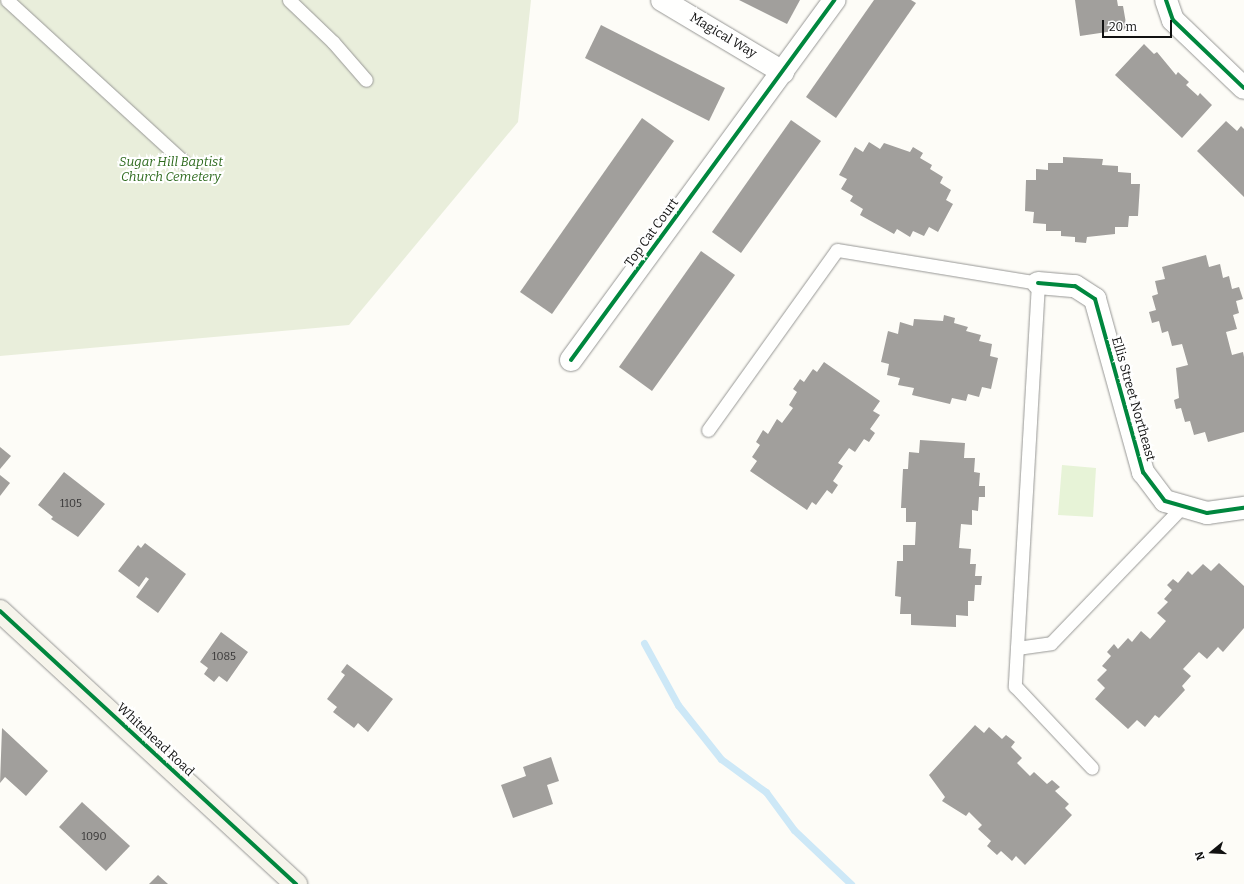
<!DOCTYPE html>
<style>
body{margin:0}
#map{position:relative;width:1244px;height:884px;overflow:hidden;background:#fdfcf7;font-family:Bitter,serif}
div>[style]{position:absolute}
.green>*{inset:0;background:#e7f3d7}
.cemetery>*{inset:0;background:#e9eedb}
.stream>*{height:7px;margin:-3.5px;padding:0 3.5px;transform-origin:3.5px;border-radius:3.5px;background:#cde8f7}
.building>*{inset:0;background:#a19f9c}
.roads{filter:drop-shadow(0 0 1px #979795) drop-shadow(0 0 1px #979795)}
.lane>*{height:13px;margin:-6.5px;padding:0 6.5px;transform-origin:6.5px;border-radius:6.5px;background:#fffffe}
.street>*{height:22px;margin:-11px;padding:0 11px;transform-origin:11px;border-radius:11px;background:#fffffe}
.secondary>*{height:22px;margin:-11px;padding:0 11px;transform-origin:11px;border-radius:11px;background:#f6f4eb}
.cycleway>*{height:4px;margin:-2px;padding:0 2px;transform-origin:2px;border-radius:2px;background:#00873e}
span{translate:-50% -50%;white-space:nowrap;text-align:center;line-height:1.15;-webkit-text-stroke:4px #fff;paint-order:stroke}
.number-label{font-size:11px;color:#353434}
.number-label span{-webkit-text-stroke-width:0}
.street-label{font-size:13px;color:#111}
.park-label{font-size:13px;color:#2f6b1f;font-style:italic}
.north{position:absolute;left:1192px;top:832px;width:40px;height:40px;-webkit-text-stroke:3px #fff;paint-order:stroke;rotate:252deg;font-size:11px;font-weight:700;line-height:16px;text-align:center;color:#111}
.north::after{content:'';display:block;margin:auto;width:14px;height:18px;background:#111;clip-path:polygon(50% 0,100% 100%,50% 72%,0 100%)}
.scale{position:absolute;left:1102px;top:20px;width:70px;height:18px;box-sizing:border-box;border:2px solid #111;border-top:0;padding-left:5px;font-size:12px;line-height:14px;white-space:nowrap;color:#111;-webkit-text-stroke:3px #fff;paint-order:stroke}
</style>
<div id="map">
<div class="green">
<div style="clip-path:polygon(1062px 465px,1096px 468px,1093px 517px,1058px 515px)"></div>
</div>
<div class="cemetery">
<div style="clip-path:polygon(0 0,531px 0,518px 122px,349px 325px,0 356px)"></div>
</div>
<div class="stream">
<div style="left:644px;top:643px;width:71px;rotate:61.3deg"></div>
<div style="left:678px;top:705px;width:69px;rotate:51.5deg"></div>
<div style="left:721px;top:759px;width:56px;rotate:36.3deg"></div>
<div style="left:766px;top:792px;width:47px;rotate:53.6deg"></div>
<div style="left:794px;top:830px;width:79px;rotate:43.5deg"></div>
</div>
<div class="building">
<div style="clip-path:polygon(739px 0,800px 0,787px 24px)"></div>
<div style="clip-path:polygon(874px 0,911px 0,916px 3px,836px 118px,806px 97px)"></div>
<div style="clip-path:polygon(1075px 0,1117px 0,1118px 6px,1123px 6px,1127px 29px,1080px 36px)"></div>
<div style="clip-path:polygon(601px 25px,725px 88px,709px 121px,585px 58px)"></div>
<div style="clip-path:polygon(1144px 44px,1154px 54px,1157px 52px,1176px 75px,1178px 72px,1189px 82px,1186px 85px,1198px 96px,1200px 93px,1212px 105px,1182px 138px,1115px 75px)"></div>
<div style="clip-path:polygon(642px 118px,674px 141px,552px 314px,520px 292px)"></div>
<div style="clip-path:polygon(791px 120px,821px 141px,741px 253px,712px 232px)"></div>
<div style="clip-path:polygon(1226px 121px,1237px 131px,1241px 126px,1244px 129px,1244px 197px,1197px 151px)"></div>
<div style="clip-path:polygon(869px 142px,880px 149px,884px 143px,910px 152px,913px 147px,923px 153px,920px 158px,932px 165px,930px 169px,943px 177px,940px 183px,951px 190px,946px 200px,953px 204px,938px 232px,929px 227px,924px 236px,913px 231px,910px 237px,897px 229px,894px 234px,860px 215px,863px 209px,850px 201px,853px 196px,841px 189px,847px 179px,839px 175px,855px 147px,863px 152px)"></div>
<div style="clip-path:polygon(1063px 157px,1103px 159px,1102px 165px,1118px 166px,1118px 172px,1131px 173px,1131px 184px,1140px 184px,1138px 216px,1129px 216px,1128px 227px,1115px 227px,1115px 234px,1087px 237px,1086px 243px,1075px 242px,1075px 237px,1061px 236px,1061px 231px,1046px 231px,1046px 224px,1033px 223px,1034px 212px,1025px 211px,1026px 180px,1036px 180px,1036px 169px,1048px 170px,1048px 163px,1063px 163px)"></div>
<div style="clip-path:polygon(701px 251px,735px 275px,652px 391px,619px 367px)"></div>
<div style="clip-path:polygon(1206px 255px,1209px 267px,1220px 264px,1223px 278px,1229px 276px,1232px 289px,1239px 287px,1243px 299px,1236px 301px,1239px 313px,1233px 315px,1237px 329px,1226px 332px,1232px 355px,1243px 352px,1244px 357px,1244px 432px,1208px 442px,1205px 432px,1194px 435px,1190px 421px,1185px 422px,1181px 408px,1176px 409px,1174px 400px,1179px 398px,1176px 368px,1188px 365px,1182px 344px,1172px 346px,1168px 331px,1162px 333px,1159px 321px,1152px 323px,1149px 312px,1156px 310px,1152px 296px,1158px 294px,1155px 281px,1165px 279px,1162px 267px)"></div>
<div style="clip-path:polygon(944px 315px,955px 318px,954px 323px,968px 327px,966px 331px,981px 335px,979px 341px,992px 344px,990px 356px,998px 358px,991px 389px,982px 387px,979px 397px,968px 394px,966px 401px,952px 398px,950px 404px,912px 395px,914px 388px,898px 385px,900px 378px,887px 375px,889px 364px,881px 362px,888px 331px,898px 334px,900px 322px,913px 326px,914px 319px,943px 321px)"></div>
<div style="clip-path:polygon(824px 362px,880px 401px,873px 411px,880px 415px,870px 429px,875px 433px,869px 442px,864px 439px,855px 452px,849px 448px,838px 463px,843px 466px,833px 481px,838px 485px,832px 494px,827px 490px,816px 505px,812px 502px,807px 510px,750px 471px,757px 461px,752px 457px,760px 445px,756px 442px,763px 430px,768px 434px,777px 419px,782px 423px,793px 408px,789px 405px,797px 392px,793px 389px,800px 379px,804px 382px,813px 369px,817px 372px)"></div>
<div style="clip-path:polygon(920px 440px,965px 443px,964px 458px,975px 458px,974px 472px,980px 473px,979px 486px,985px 486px,985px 497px,979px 497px,978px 511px,972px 510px,972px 525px,961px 524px,959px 548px,971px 549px,970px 564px,976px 564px,975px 576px,982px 576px,981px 585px,975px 585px,974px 601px,968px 601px,968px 616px,956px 615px,956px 627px,911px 625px,911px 614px,900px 614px,901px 597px,895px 596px,897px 561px,903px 561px,903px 545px,915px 545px,916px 522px,906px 522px,906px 508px,901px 508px,903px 469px,908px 469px,909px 452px,919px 453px)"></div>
<div style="clip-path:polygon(0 447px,11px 456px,0 469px)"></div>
<div style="clip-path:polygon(64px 472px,105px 504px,78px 537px,51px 519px,53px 517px,38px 505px)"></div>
<div style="clip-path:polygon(0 475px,10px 483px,0 496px)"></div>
<div style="clip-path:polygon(145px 543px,186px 574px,158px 613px,136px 597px,149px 579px,146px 577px,139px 587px,118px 571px,138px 545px,141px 548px)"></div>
<div style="clip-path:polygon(1219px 563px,1244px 586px,1244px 628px,1223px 652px,1218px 647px,1207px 659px,1199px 652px,1183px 669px,1191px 676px,1182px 686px,1185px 690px,1159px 718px,1155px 715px,1145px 727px,1137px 720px,1128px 729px,1095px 699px,1105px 688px,1097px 680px,1107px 670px,1102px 666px,1111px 656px,1107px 652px,1114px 644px,1118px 649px,1128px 638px,1132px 642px,1141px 631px,1150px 639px,1166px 621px,1157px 613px,1168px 602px,1164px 599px,1172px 590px,1167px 585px,1173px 579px,1178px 583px,1188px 571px,1192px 575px,1203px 564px,1211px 571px)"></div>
<div style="clip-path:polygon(221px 632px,248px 652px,227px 682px,219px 676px,214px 682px,204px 674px,208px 668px,200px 662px)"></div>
<div style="clip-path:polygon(347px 664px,393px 699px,368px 732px,358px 723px,354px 728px,333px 712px,337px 707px,327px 699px,345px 675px,341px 672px)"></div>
<div style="clip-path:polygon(975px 725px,984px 733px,989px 727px,1002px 739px,1006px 735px,1015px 742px,1011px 747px,1022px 758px,1017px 763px,1030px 776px,1034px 772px,1047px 784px,1052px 780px,1060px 787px,1055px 791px,1069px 804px,1065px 808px,1072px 815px,1025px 865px,1016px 856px,1012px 861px,1001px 851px,997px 855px,987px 846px,991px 841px,978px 829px,982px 825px,969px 812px,966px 816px,942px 801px,945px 797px,929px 775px)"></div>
<div style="clip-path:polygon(2px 728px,48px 771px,26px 796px,5px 777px,0 783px)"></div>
<div style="clip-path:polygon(551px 757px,559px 781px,547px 785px,553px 804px,513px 818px,501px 785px,526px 776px,523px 767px)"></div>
<div style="clip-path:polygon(82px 802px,130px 846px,106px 871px,59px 827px)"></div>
<div style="clip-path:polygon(158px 875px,168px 884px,149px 884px)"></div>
</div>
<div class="roads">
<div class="lane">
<div style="left:7px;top:0;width:255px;rotate:42.5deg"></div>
<div style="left:289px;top:0;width:61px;rotate:43.7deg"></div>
<div style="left:333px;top:42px;width:50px;rotate:49deg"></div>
<div style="left:708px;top:430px;width:221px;rotate:-54.4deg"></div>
<div style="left:837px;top:250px;width:204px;rotate:9.3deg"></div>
<div style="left:1038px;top:283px;width:404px;rotate:93.3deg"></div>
<div style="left:1015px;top:686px;width:112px;rotate:46.8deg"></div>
<div style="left:1017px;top:648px;width:34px;rotate:-8deg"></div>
<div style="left:1051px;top:643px;width:189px;rotate:-46.1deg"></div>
</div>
<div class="street">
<div style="left:662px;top:0;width:141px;rotate:30.8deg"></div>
<div style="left:1166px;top:0;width:21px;rotate:71deg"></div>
<div style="left:1173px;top:20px;width:98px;rotate:43.8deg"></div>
<div style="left:1038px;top:283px;width:37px;rotate:5deg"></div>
<div style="left:1075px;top:286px;width:24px;rotate:33deg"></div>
<div style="left:1095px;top:299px;width:180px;rotate:74.5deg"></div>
<div style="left:1143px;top:472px;width:36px;rotate:53deg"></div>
<div style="left:1165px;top:501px;width:44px;rotate:15.9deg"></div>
<div style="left:1207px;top:513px;width:37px;rotate:-8deg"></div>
<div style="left:571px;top:360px;width:446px;rotate:-53.8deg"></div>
</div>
<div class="secondary">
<div style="left:0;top:611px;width:403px;rotate:42.7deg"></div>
</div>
</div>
<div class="cycleway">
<div style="left:1166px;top:0;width:21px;rotate:71deg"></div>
<div style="left:1173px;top:20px;width:98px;rotate:43.8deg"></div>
<div style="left:1038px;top:283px;width:37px;rotate:5deg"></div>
<div style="left:1075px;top:286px;width:24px;rotate:33deg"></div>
<div style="left:1095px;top:299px;width:180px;rotate:74.5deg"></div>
<div style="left:1143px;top:472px;width:36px;rotate:53deg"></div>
<div style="left:1165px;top:501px;width:44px;rotate:15.9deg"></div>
<div style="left:1207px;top:513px;width:37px;rotate:-8deg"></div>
<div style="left:571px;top:360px;width:446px;rotate:-53.8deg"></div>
<div style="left:0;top:611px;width:403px;rotate:42.7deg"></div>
</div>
<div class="number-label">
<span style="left:71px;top:504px">1105</span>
<span style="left:224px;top:657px">1085</span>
<span style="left:94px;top:837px">1090</span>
</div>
<div class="street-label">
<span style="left:723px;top:36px;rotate:31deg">Magical Way</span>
<span style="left:652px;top:233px;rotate:-54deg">Top Cat Court</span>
<span style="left:1133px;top:399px;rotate:74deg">Ellis Street Northeast</span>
<span style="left:155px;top:740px;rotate:43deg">Whitehead Road</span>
</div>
<div class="park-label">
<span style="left:171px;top:170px">Sugar Hill Baptist<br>Church Cemetery</span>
</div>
<div class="north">N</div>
<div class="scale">20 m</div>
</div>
